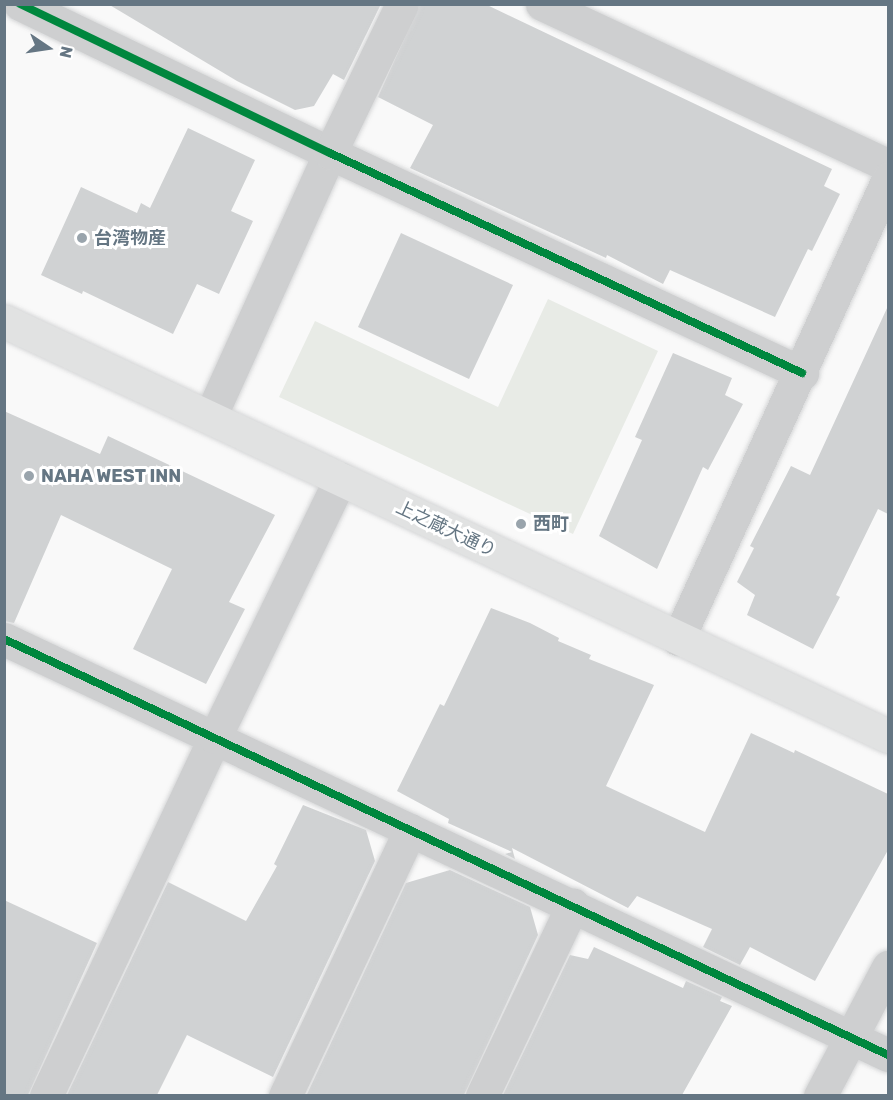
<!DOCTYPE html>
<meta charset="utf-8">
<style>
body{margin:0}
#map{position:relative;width:893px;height:1100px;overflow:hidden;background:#f9f9f9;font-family:Rubik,"Noto Sans JP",sans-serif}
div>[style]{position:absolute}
.green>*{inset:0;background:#e8ebe6}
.building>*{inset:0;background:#d0d2d3}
.roads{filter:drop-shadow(0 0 2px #d5d6d7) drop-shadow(0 0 2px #d5d6d7)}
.minor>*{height:33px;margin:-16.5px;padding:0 16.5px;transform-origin:16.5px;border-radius:16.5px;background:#cecfd0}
.major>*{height:33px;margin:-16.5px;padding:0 16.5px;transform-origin:16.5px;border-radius:16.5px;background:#e1e2e2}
.cycleway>*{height:8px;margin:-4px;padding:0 4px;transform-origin:4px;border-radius:4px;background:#00873e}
.dots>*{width:16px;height:16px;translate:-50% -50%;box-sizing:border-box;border:3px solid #fff;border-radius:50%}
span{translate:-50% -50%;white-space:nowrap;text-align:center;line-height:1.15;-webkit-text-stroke:6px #fff;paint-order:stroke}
.poi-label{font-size:18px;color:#657683;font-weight:700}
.left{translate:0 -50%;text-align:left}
.street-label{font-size:18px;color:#657683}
.frame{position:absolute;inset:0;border:6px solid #657683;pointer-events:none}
.north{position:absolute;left:18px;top:18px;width:60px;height:60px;-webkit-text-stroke:4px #fff;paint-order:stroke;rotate:103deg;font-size:16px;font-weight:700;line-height:24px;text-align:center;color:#657683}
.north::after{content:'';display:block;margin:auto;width:21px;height:27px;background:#657683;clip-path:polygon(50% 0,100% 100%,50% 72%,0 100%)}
</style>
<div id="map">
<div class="green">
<div style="clip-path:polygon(548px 299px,658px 351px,573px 534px,279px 397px,315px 321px,498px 407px)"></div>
</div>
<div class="building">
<div style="clip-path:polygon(108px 4px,381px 4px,344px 80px,333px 74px,314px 106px,295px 110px,237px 81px)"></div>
<div style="clip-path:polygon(420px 4px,485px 4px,832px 169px,824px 186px,840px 194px,812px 251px,808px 249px,775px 317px,670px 270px,663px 284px,607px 255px,606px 258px,410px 168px,433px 125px,378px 97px)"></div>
<div style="clip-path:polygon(188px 128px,255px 160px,231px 211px,253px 221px,219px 294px,197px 284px,173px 334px,83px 291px,82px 294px,41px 275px,81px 187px,137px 213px,141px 203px,150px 208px)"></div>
<div style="clip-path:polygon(401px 233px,513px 285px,469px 379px,358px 327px)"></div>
<div style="clip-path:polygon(888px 306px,888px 514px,878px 509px,836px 595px,840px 597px,813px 649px,747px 615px,755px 595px,737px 582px,754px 548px,750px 546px,791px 466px,810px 475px)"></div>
<div style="clip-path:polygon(673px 353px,732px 378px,725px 395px,743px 404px,708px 470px,703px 467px,657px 569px,599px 536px,642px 440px,635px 437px)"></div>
<div style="clip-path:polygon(4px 411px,100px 454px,108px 436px,275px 515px,229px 602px,245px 609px,206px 684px,133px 649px,172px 569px,61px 515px,14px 623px,4px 621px)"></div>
<div style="clip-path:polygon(491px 608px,530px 623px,559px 638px,558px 641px,591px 655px,589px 659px,654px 685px,606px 786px,640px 802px,705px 832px,751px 733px,794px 753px,795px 750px,888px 794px,888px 850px,815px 981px,750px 947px,740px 965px,703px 947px,712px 929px,637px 896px,628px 908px,512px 848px,515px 859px,505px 854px,512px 852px,448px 823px,449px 819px,397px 791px,440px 704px,444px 706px)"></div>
<div style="clip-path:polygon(303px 805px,366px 830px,375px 861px,273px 1077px,187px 1035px,157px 1095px,67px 1095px,168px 882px,246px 921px,277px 866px,274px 864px)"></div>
<div style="clip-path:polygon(450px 870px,530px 907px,538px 935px,464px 1095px,307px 1094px,406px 883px)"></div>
<div style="clip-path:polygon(4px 900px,97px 943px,28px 1095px,4px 1095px)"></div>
<div style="clip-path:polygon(594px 947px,683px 988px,686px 981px,722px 997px,720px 1001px,732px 1006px,682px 1095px,503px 1095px,570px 955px,588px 959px)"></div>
</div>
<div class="roads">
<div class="minor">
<div style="left:20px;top:4px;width:344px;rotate:25.7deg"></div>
<div style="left:330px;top:153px;width:521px;rotate:24.99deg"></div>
<div style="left:542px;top:4px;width:382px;rotate:25deg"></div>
<div style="left:210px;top:417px;width:290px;rotate:-65.6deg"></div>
<div style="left:330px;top:153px;width:165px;rotate:-64.2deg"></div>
<div style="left:4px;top:639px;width:977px;rotate:25.2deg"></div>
<div style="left:678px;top:639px;width:506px;rotate:-65.46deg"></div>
<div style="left:46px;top:1096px;width:397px;rotate:-64.8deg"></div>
<div style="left:215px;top:737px;width:287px;rotate:-64.1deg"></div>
<div style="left:285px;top:1096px;width:294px;rotate:-64.8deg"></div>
<div style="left:482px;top:1096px;width:212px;rotate:-64.6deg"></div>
<div style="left:820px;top:1096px;width:146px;rotate:-62.2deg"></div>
</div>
<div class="major">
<div style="left:4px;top:321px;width:977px;rotate:25.15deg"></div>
</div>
</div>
<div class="cycleway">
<div style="left:20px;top:4px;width:344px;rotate:25.7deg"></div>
<div style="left:330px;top:153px;width:521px;rotate:24.99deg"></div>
<div style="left:4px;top:639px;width:977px;rotate:25.2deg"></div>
</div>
<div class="dots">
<div style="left:82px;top:238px;background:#99a4ac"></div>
<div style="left:29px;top:476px;background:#99a4ac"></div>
<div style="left:521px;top:524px;background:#99a4ac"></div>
</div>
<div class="poi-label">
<span class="left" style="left:94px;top:238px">台湾物産</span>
<span class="left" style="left:41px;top:476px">NAHA WEST INN</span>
<span class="left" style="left:533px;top:524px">西町</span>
</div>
<div class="street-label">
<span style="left:446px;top:529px;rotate:25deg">上之蔵大通り</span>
</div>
<div class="frame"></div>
<div class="north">N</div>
</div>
